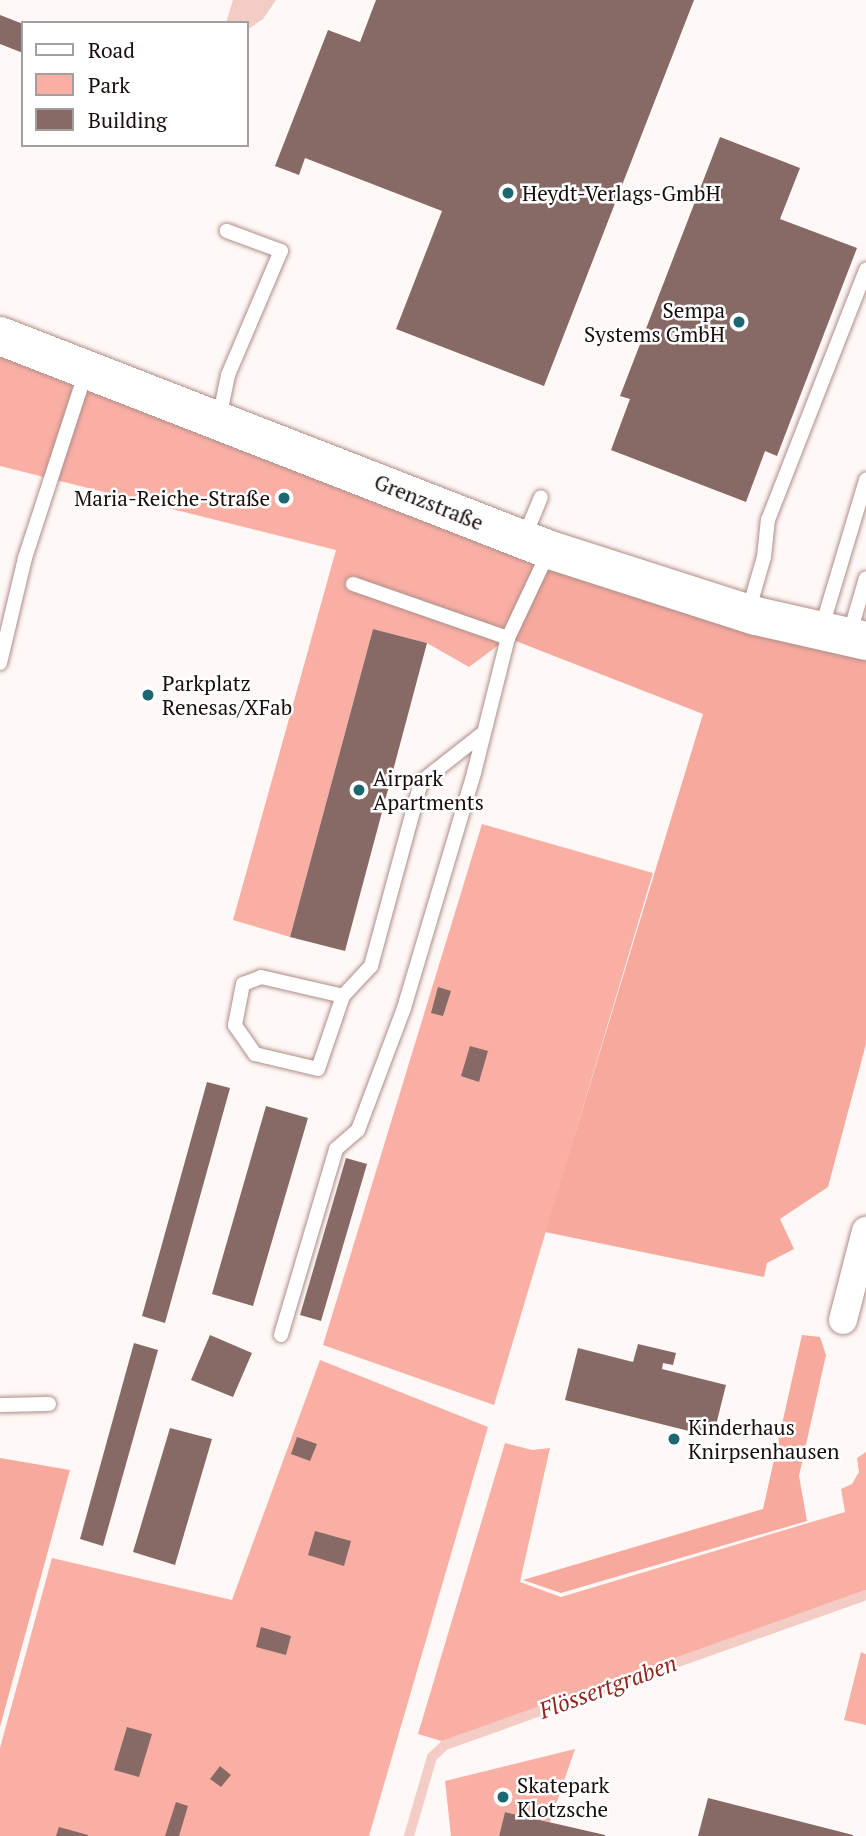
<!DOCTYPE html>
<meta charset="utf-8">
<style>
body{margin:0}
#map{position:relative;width:866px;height:1836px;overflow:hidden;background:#fff8f6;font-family:"PT Serif",serif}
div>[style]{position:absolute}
.green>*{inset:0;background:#faafa5}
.forest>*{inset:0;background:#f7a99e}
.water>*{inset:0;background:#f4ccc6}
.stream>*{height:10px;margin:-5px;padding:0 5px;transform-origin:5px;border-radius:5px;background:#f4ccc6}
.building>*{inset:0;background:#876965}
.roads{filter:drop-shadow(0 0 2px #ad8e89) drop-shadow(0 0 2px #ad8e89)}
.lane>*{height:14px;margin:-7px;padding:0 7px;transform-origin:7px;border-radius:7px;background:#fff}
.street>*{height:28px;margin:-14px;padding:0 14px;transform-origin:14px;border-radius:14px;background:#fff}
.secondary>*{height:38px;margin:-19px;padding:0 19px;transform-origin:19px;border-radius:19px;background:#fff}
.dots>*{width:19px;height:19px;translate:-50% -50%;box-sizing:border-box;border:4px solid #fff;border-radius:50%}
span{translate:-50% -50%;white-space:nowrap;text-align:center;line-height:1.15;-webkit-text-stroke:5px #fff;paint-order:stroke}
.poi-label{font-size:21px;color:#190e0c}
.left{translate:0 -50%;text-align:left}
.right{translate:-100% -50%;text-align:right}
.street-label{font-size:21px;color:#190e0c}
.water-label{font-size:23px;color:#942620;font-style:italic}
.legend{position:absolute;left:21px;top:21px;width:228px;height:126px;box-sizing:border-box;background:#fff;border:2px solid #a39f9e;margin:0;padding:9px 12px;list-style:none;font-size:21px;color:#190e0c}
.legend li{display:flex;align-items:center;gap:14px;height:35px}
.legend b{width:35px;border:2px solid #a39f9e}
</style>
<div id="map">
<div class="green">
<div style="clip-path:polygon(0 336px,550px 550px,508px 638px,469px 667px,427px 643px,373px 629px,290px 937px,233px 920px,336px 550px,0 466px)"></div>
<div style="clip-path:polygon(482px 824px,653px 873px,494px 1405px,323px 1345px)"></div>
<div style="clip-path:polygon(320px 1360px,488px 1427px,369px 1836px,0 1836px,0 1748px,52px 1558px,232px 1600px)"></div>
<div style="clip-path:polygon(505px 1443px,532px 1450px,550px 1448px,520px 1582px,561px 1597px,845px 1512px,841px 1489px,852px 1484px,859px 1472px,857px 1458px,866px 1452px,866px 1590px,445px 1742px,418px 1734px)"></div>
<div style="clip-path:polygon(861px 1652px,866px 1654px,866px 1725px,844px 1720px)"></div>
<div style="clip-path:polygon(575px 1749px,550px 1822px,505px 1812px,499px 1836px,451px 1836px,445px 1781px)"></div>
</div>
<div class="forest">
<div style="clip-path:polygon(550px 550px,866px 641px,866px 1044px,828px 1187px,780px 1219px,794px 1249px,767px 1263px,764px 1277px,545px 1232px,703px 714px,508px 638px)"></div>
<div style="clip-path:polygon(802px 1335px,820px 1337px,826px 1355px,799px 1476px,807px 1521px,561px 1593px,523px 1580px,763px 1509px)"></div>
<div style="clip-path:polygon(0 1458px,70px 1470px,0 1727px)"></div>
</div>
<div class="water">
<div style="clip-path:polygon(233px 0,276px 0,263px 19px,247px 30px,247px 23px,226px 23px)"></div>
</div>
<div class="stream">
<div style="left:409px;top:1836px;width:82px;rotate:-73.8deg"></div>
<div style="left:432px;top:1757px;width:18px;rotate:-43deg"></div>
<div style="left:445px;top:1745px;width:447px;rotate:-19.6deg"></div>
</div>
<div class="building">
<div style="clip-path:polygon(376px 0,694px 0,544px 386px,396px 329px,442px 211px,305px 158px,299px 175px,275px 166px,328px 30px,360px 42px)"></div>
<div style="clip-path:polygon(0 15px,23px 24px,23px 53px,0 44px)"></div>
<div style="clip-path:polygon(720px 137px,800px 168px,780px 219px,857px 248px,777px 456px,765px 451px,746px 502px,611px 450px,630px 399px,620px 396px)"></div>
<div style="clip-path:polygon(373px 629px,427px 643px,345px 951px,290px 937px)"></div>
<div style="clip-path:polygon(438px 987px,451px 991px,443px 1016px,431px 1013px)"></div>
<div style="clip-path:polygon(470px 1046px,488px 1051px,479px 1082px,461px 1076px)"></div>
<div style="clip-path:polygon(207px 1082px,230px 1088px,165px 1323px,142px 1316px)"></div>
<div style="clip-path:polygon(266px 1106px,308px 1118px,253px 1306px,212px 1294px)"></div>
<div style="clip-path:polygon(346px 1158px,367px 1164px,321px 1321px,300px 1315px)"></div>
<div style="clip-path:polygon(210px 1335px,252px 1353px,233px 1397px,191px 1380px)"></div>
<div style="clip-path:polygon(134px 1343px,158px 1350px,103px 1546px,80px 1539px)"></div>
<div style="clip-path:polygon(638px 1344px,676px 1353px,673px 1365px,663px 1363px,662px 1369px,726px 1385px,713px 1437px,565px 1400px,578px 1348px,633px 1362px)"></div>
<div style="clip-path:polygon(170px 1428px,212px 1439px,175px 1565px,133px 1552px)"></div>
<div style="clip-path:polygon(297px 1437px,317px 1444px,310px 1461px,291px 1454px)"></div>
<div style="clip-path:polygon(315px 1531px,351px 1541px,344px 1566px,308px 1555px)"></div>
<div style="clip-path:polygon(261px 1627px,291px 1636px,286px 1655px,256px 1647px)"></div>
<div style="clip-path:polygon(127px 1727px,152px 1734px,139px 1777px,114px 1770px)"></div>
<div style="clip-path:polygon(220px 1766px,231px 1775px,221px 1787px,210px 1779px)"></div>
<div style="clip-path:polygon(708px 1798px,853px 1835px,853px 1836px,698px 1836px)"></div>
<div style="clip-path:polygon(176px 1802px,188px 1806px,179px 1836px,165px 1836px)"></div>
<div style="clip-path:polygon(505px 1812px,605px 1835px,605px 1836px,499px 1836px)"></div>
<div style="clip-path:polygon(59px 1827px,88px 1835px,88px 1836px,56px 1836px)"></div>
</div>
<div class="roads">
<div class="lane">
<div style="left:219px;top:419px;width:45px;rotate:-78.4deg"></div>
<div style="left:228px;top:375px;width:135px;rotate:-66.9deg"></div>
<div style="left:281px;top:251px;width:58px;rotate:-159.7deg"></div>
<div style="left:524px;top:538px;width:44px;rotate:-67.5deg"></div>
<div style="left:353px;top:584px;width:164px;rotate:19.2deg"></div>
<div style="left:748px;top:612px;width:57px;rotate:-73.8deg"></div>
<div style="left:764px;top:557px;width:37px;rotate:-84deg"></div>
<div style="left:768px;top:520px;width:269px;rotate:-68.6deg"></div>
<div style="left:821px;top:630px;width:157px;rotate:-73.3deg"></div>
<div style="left:849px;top:636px;width:60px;rotate:-73.7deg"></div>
<div style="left:0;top:663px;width:108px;rotate:-76.6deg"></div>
<div style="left:25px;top:558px;width:197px;rotate:-71.9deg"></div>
<div style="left:343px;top:996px;width:77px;rotate:108.9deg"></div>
<div style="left:318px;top:1069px;width:65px;rotate:-166.6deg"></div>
<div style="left:255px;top:1054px;width:35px;rotate:-125deg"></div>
<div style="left:235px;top:1025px;width:42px;rotate:-79deg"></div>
<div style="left:243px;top:984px;width:19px;rotate:-21deg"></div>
<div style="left:261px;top:977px;width:84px;rotate:13deg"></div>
<div style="left:343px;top:996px;width:41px;rotate:-47deg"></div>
<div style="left:371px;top:966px;width:191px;rotate:-74.8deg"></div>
<div style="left:421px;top:782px;width:78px;rotate:-38.2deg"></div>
<div style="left:281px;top:1335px;width:194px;rotate:-73.5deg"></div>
<div style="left:336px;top:1149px;width:29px;rotate:-41deg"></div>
<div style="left:358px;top:1130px;width:130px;rotate:-69.3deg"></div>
<div style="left:404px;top:1008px;width:245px;rotate:-73.4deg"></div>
<div style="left:474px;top:773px;width:139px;rotate:-75.9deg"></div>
<div style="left:508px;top:638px;width:96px;rotate:-64.8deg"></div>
<div style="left:0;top:1405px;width:49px;rotate:-1.2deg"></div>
</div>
<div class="street">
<div style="left:843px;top:1320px;width:92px;rotate:-75.5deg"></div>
</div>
<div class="secondary">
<div style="left:0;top:336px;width:590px;rotate:21.26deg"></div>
<div style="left:550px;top:550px;width:216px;rotate:17.8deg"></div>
<div style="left:756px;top:616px;width:113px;rotate:12.8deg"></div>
</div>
</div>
<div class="dots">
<div style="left:508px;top:193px;background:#1c6771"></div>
<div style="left:739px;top:322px;background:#1c6771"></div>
<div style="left:284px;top:498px;background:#1c6771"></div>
<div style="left:148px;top:695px;background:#1c6771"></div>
<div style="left:359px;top:790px;background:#1c6771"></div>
<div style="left:674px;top:1439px;background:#1c6771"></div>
<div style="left:503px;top:1797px;background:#1c6771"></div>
</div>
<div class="poi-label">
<span class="left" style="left:522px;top:193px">Heydt-Verlags-GmbH</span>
<span class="right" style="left:725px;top:322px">Sempa<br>Systems GmbH</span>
<span class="right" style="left:270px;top:498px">Maria-Reiche-Straße</span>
<span class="left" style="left:162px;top:695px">Parkplatz<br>Renesas/XFab</span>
<span class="left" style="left:373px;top:790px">Airpark<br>Apartments</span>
<span class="left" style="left:688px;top:1439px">Kinderhaus<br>Knirpsenhausen</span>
<span class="left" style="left:517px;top:1797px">Skatepark<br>Klotzsche</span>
</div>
<div class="street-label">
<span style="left:429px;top:502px;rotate:22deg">Grenzstraße</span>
</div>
<div class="water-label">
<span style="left:608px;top:1687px;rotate:-20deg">Flössertgraben</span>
</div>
<ul class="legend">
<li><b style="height:9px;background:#fff"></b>Road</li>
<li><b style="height:19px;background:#faafa5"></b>Park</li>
<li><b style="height:19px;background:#876965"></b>Building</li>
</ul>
</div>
